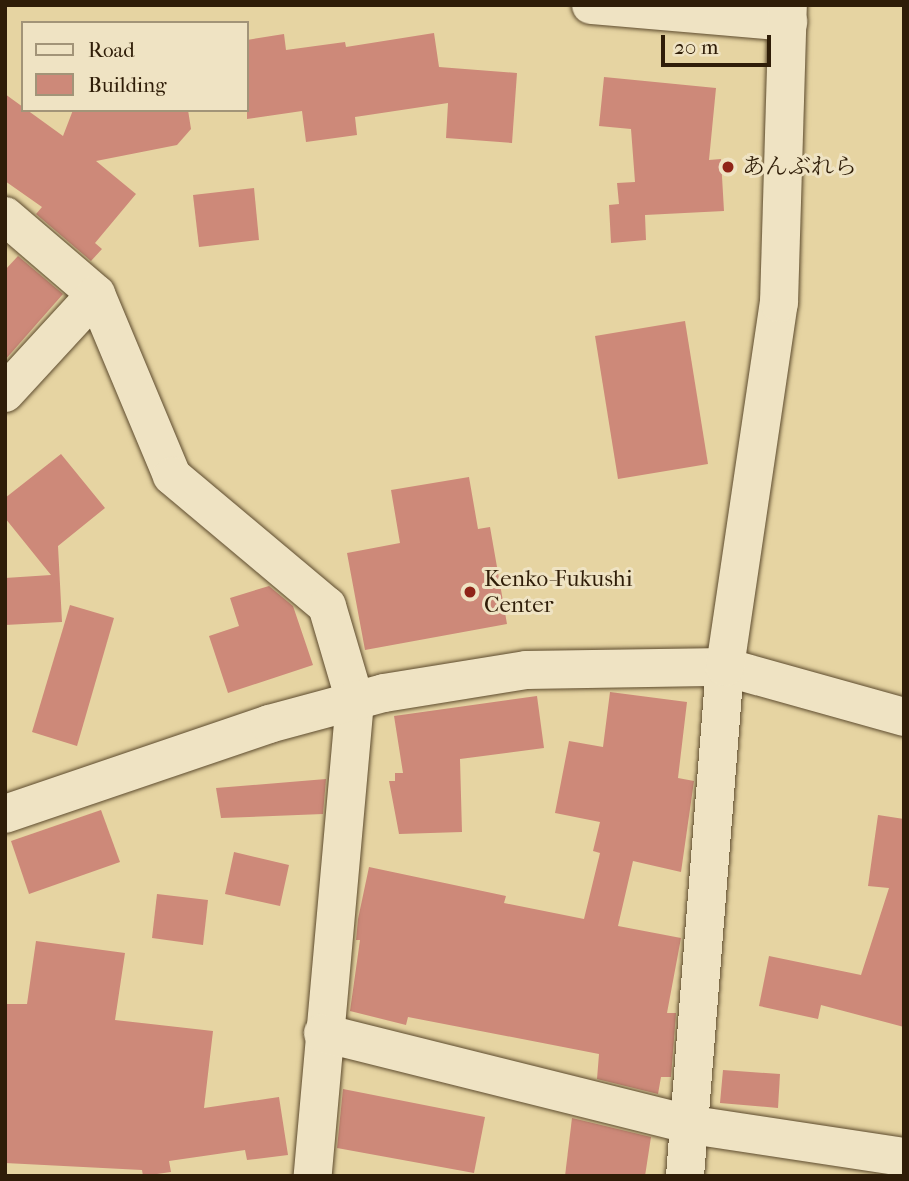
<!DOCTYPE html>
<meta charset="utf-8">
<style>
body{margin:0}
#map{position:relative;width:909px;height:1181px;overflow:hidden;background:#e6d4a2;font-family:"IM FELL French Canon","Noto Serif JP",serif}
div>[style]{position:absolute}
.building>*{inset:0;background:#cd8979}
.roads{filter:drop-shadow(0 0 2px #5d4b2e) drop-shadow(0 0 2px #5d4b2e)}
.minor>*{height:38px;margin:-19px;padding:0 19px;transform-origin:19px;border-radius:19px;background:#efe3c3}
.dots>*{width:19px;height:19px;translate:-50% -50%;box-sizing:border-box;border:4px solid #efe3c3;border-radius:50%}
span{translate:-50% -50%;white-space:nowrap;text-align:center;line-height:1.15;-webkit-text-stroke:6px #efe3c3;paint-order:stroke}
.poi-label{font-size:23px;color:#2f1d08}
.left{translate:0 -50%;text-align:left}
.frame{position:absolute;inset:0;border:7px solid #2f1d08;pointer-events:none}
.legend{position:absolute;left:21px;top:21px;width:228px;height:91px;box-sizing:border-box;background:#efe3c3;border:2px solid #a29478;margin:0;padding:9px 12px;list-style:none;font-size:21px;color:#2f1d08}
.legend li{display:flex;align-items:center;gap:14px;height:35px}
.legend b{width:35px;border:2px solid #a29478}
.scale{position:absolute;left:661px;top:35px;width:110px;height:32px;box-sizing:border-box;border:4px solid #2f1d08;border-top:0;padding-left:9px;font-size:21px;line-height:24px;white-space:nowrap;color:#2f1d08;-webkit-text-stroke:5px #efe3c3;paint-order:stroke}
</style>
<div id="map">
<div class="building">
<div style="clip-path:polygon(434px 33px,439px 67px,517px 73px,512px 143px,446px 138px,448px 103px,355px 117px,357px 135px,306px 142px,302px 111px,247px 119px,247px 40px,284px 34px,286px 50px,345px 42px,346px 47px)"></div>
<div style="clip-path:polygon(604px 77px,716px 88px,709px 160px,721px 159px,724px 211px,645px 215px,646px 240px,611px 243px,609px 205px,619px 204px,617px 183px,635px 182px,631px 129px,599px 126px)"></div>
<div style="clip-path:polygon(5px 94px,63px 136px,73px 110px,188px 110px,191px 129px,177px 145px,96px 161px,136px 194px,95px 243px,102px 249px,91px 261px,36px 214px,42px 207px,5px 181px)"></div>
<div style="clip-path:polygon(254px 188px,259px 240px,199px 247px,193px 195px)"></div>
<div style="clip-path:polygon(18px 256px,63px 294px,5px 360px,5px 270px)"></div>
<div style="clip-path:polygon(685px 321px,708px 464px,618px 479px,595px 336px)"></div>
<div style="clip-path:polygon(61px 454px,105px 508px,58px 546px,62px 622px,5px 625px,5px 578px,51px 575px,5px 518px,5px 498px)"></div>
<div style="clip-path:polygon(469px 477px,478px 529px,490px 527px,507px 624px,365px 650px,347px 553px,400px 543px,391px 490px)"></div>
<div style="clip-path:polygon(269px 586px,293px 606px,313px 665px,228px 693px,209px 636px,239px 626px,230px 598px)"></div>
<div style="clip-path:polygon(70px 605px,114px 618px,77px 746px,32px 732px)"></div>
<div style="clip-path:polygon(610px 692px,687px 702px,678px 778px,694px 781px,681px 872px,633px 861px,618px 926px,681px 938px,667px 1013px,676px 1013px,671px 1077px,661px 1077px,658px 1094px,597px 1079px,599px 1054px,408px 1017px,406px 1025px,350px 1011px,360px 940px,356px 940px,358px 919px,369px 867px,506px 896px,504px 903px,584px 919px,600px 853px,593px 851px,600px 822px,555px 813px,569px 741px,603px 747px)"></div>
<div style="clip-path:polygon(537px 696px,544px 748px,460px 759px,462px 832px,399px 834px,389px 781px,395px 781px,395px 773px,403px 773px,394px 716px)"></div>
<div style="clip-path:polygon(326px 779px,323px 814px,221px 818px,216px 788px)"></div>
<div style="clip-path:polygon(101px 810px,120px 862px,29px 894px,11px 841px)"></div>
<div style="clip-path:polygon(878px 815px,904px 819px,904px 1027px,821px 1005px,818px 1019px,759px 1006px,769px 956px,861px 975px,889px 888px,868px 886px)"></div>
<div style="clip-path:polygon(234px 852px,289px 865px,280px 906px,225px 894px)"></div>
<div style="clip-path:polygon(157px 894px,208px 900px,203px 945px,152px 938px)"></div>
<div style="clip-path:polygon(36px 941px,125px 953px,115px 1020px,213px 1031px,204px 1108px,279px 1097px,288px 1155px,247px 1160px,245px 1150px,169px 1161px,171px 1172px,143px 1176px,142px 1170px,5px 1163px,5px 1004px,27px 1004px)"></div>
<div style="clip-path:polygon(723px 1070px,780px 1074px,778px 1108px,720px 1103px)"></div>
<div style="clip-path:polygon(343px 1089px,485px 1117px,474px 1173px,337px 1148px)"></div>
<div style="clip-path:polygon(572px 1118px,651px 1137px,645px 1176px,565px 1176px)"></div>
</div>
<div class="roads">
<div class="minor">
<div style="left:591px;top:5px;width:198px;rotate:4.9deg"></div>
<div style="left:5px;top:216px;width:120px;rotate:40.6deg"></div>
<div style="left:96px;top:294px;width:197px;rotate:67.3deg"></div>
<div style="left:172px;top:476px;width:202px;rotate:40deg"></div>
<div style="left:327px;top:606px;width:99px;rotate:73.6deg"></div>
<div style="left:355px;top:701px;width:477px;rotate:95.1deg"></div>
<div style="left:5px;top:393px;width:134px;rotate:-47.4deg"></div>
<div style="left:5px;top:814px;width:279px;rotate:-18.8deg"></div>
<div style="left:269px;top:724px;width:119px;rotate:-15.1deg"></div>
<div style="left:384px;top:693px;width:144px;rotate:-9.2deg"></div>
<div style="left:526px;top:670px;width:199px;rotate:-0.9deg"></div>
<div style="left:725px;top:667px;width:186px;rotate:15.6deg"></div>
<div style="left:323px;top:1033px;width:380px;rotate:14deg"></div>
<div style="left:692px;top:1125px;width:214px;rotate:8.6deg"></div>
<div style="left:685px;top:1176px;width:511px;rotate:-85.51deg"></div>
<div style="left:725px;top:667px;width:368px;rotate:-81.6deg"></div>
<div style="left:779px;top:303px;width:298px;rotate:-88.3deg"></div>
</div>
</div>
<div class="dots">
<div style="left:728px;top:167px;background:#8f2418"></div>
<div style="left:470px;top:592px;background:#8f2418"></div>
</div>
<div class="poi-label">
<span class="left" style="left:742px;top:167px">あんぶれら</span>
<span class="left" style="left:484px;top:592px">Kenko-Fukushi<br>Center</span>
</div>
<div class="frame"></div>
<ul class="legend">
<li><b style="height:9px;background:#efe3c3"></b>Road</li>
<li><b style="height:19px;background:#cd8979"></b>Building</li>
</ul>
<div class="scale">20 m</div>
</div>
